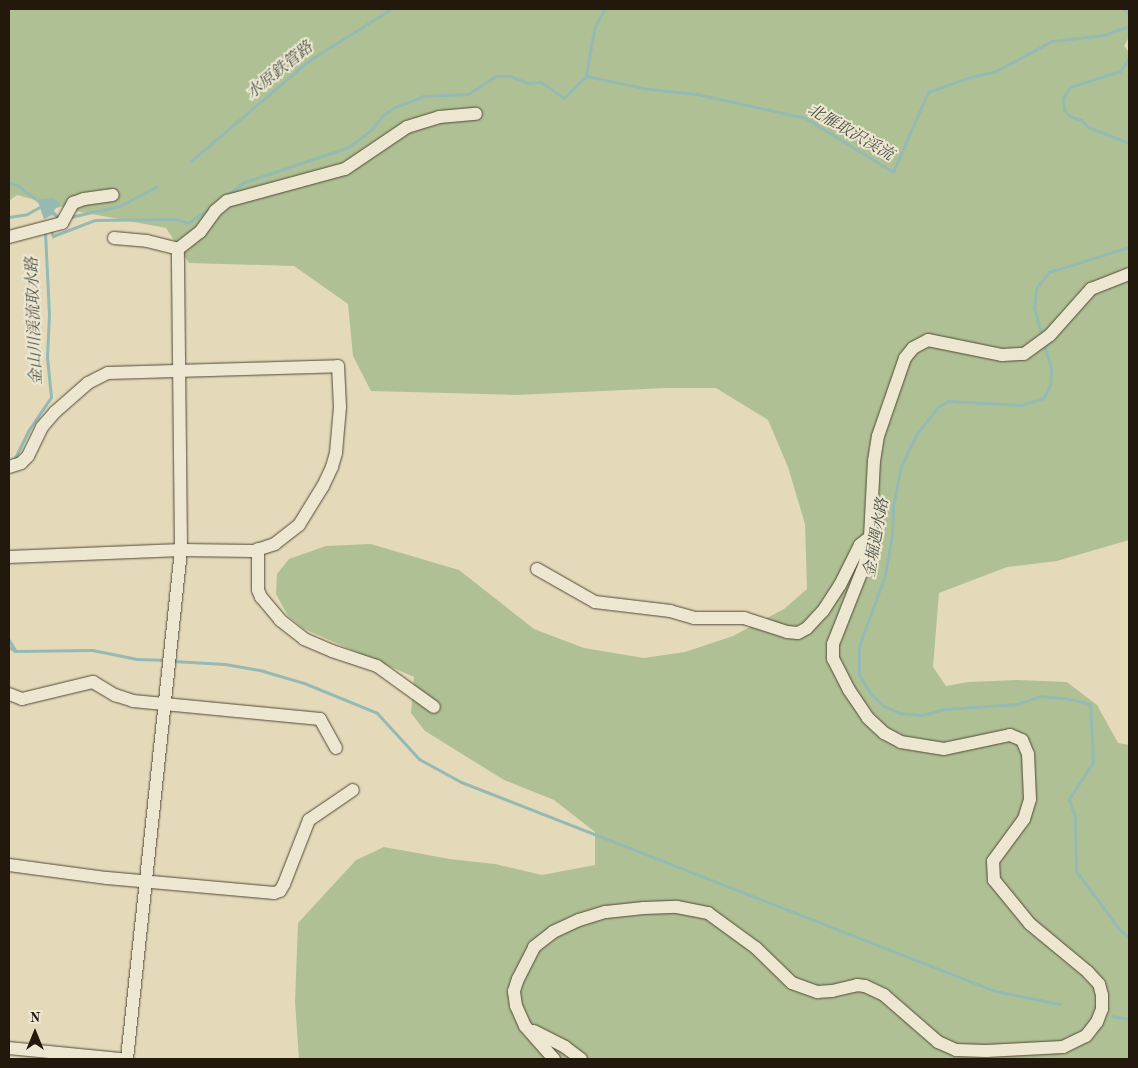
<!DOCTYPE html>
<meta charset="utf-8">
<style>
body{margin:0}
#map{position:relative;width:1138px;height:1068px;overflow:hidden;background:#e4daba;font-family:"Old Standard TT","Noto Serif JP",serif}
div>[style]{position:absolute}
.green>*{inset:0;background:#afc194}
.water>*{inset:0;background:#95bab3}
.stream>*{height:3px;margin:-1.5px;padding:0 1.5px;transform-origin:1.5px;border-radius:1.5px;background:#95bab3}
.roads{filter:drop-shadow(0 0 1px #524837) drop-shadow(0 0 1px #524837)}
.minor>*{height:12px;margin:-6px;padding:0 6px;transform-origin:6px;border-radius:6px;background:#ede7d2}
span{translate:-50% -50%;white-space:nowrap;text-align:center;line-height:1.15;-webkit-text-stroke:4px #ede7d2;paint-order:stroke}
.water-label{font-size:16px;color:#4a5146;font-style:italic}
.frame{position:absolute;inset:0;border:10px solid #22180b;pointer-events:none}
.north{position:absolute;left:10px;top:1008px;width:50px;height:50px;-webkit-text-stroke:4px #ede7d2;paint-order:stroke;rotate:0deg;font-size:14px;font-weight:700;line-height:20px;text-align:center;color:#22180b}
.north::after{content:'';display:block;margin:auto;width:18px;height:22px;background:#22180b;clip-path:polygon(50% 0,100% 100%,50% 72%,0 100%)}
</style>
<div id="map">
<div class="green">
<div style="clip-path:polygon(9px 9px,1129px 9px,1129px 37px,1124px 46px,1129px 52px,1129px 540px,1057px 561px,1007px 567px,939px 593px,933px 667px,946px 686px,968px 682px,1017px 680px,1067px 682px,1097px 705px,1118px 743px,1129px 745px,1129px 1059px,299px 1059px,295px 1002px,298px 923px,356px 860px,384px 847px,450px 859px,495px 864px,542px 875px,595px 865px,595px 832px,554px 800px,504px 780px,425px 731px,411px 713px,414px 677px,304px 629px,288px 616px,276px 594px,277px 574px,289px 559px,326px 546px,371px 544px,459px 570px,534px 629px,584px 648px,644px 658px,685px 652px,733px 636px,784px 609px,807px 589px,805px 524px,788px 467px,768px 420px,716px 388px,667px 388px,516px 395px,371px 391px,353px 356px,348px 304px,294px 266px,189px 263px,166px 228px,81px 212px,17px 195px,9px 201px)"></div>
</div>
<div class="water">
<div style="clip-path:polygon(53px 198px,60px 202px,60px 207px,56px 208px,54px 211px,60px 217px,59px 219px,52px 215px,44px 219px,38px 202px,41px 199px)"></div>
</div>
<div class="stream">
<div style="left:1123px;top:9px;width:8px;rotate:40deg"></div>
<div style="left:1129px;top:58px;width:16px;rotate:125deg"></div>
<div style="left:1120px;top:71px;width:52px;rotate:162.3deg"></div>
<div style="left:1070px;top:87px;width:13px;rotate:122deg"></div>
<div style="left:1063px;top:98px;width:12px;rotate:85deg"></div>
<div style="left:1064px;top:110px;width:8px;rotate:45deg"></div>
<div style="left:1070px;top:116px;width:12px;rotate:20deg"></div>
<div style="left:1081px;top:120px;width:10px;rotate:45deg"></div>
<div style="left:1088px;top:127px;width:44px;rotate:21.3deg"></div>
<div style="left:586px;top:76px;width:63px;rotate:11.8deg"></div>
<div style="left:648px;top:89px;width:49px;rotate:5.8deg"></div>
<div style="left:697px;top:94px;width:111px;rotate:12.5deg"></div>
<div style="left:805px;top:118px;width:103px;rotate:31.5deg"></div>
<div style="left:893px;top:172px;width:87px;rotate:-66.4deg"></div>
<div style="left:928px;top:92px;width:45px;rotate:-19.7deg"></div>
<div style="left:970px;top:77px;width:25px;rotate:-12deg"></div>
<div style="left:994px;top:72px;width:66px;rotate:-28.1deg"></div>
<div style="left:1052px;top:41px;width:52px;rotate:-6.6deg"></div>
<div style="left:1104px;top:35px;width:27px;rotate:-20deg"></div>
<div style="left:191px;top:161px;width:154px;rotate:-40.5deg"></div>
<div style="left:308px;top:61px;width:98px;rotate:-32.1deg"></div>
<div style="left:9px;top:183px;width:8px;rotate:14deg"></div>
<div style="left:17px;top:185px;width:31px;rotate:37deg"></div>
<div style="left:227px;top:196px;width:20px;rotate:-41deg"></div>
<div style="left:242px;top:183px;width:113px;rotate:-18.6deg"></div>
<div style="left:349px;top:147px;width:29px;rotate:-38deg"></div>
<div style="left:372px;top:129px;width:18px;rotate:-52deg"></div>
<div style="left:383px;top:115px;width:14px;rotate:-34deg"></div>
<div style="left:395px;top:107px;width:30px;rotate:-21deg"></div>
<div style="left:423px;top:96px;width:45px;rotate:-2.5deg"></div>
<div style="left:468px;top:94px;width:33px;rotate:-33deg"></div>
<div style="left:496px;top:76px;width:14px"></div>
<div style="left:510px;top:76px;width:18px;rotate:22deg"></div>
<div style="left:527px;top:83px;width:14px;rotate:-4deg"></div>
<div style="left:541px;top:82px;width:28px;rotate:35deg"></div>
<div style="left:564px;top:98px;width:31px;rotate:-45deg"></div>
<div style="left:586px;top:76px;width:48px;rotate:-80.3deg"></div>
<div style="left:594px;top:29px;width:22px;rotate:-63deg"></div>
<div style="left:9px;top:217px;width:18px;rotate:-9deg"></div>
<div style="left:27px;top:214px;width:18px;rotate:-29deg"></div>
<div style="left:70px;top:217px;width:50px;rotate:-12.7deg"></div>
<div style="left:119px;top:206px;width:42px;rotate:-27.2deg"></div>
<div style="left:50px;top:228px;width:9px;rotate:69deg"></div>
<div style="left:53px;top:236px;width:45px;rotate:-20.9deg"></div>
<div style="left:95px;top:220px;width:81px;rotate:-0.7deg"></div>
<div style="left:176px;top:219px;width:13px;rotate:18deg"></div>
<div style="left:188px;top:223px;width:29px;rotate:-34deg"></div>
<div style="left:1042px;top:336px;width:29px;rotate:-106deg"></div>
<div style="left:1034px;top:308px;width:20px;rotate:-84deg"></div>
<div style="left:1036px;top:288px;width:21px;rotate:-51deg"></div>
<div style="left:1049px;top:272px;width:84px;rotate:-17.4deg"></div>
<div style="left:1044px;top:345px;width:24px;rotate:73deg"></div>
<div style="left:1051px;top:368px;width:17px;rotate:93deg"></div>
<div style="left:1050px;top:385px;width:15px;rotate:118deg"></div>
<div style="left:1043px;top:398px;width:22px;rotate:162deg"></div>
<div style="left:1022px;top:405px;width:74px;rotate:-176.9deg"></div>
<div style="left:948px;top:401px;width:10px;rotate:151deg"></div>
<div style="left:939px;top:406px;width:35px;rotate:129deg"></div>
<div style="left:917px;top:433px;width:37px;rotate:116deg"></div>
<div style="left:901px;top:466px;width:41px;rotate:101.3deg"></div>
<div style="left:893px;top:506px;width:28px;rotate:92deg"></div>
<div style="left:892px;top:534px;width:42px;rotate:99.7deg"></div>
<div style="left:885px;top:575px;width:76px;rotate:110.1deg"></div>
<div style="left:859px;top:646px;width:29px;rotate:90deg"></div>
<div style="left:859px;top:675px;width:22px;rotate:58deg"></div>
<div style="left:871px;top:694px;width:18px;rotate:43deg"></div>
<div style="left:884px;top:706px;width:17px;rotate:24deg"></div>
<div style="left:900px;top:713px;width:22px;rotate:5deg"></div>
<div style="left:922px;top:715px;width:24px;rotate:-15deg"></div>
<div style="left:945px;top:709px;width:73px;rotate:-3.9deg"></div>
<div style="left:1018px;top:704px;width:23px;rotate:-20deg"></div>
<div style="left:1040px;top:696px;width:25px;rotate:5deg"></div>
<div style="left:1065px;top:698px;width:26px;rotate:13deg"></div>
<div style="left:1090px;top:704px;width:58px;rotate:87deg"></div>
<div style="left:1093px;top:762px;width:44px;rotate:123deg"></div>
<div style="left:1069px;top:799px;width:18px;rotate:71deg"></div>
<div style="left:1075px;top:816px;width:55px;rotate:89deg"></div>
<div style="left:1076px;top:871px;width:74px;rotate:53.3deg"></div>
<div style="left:1120px;top:930px;width:11px;rotate:38deg"></div>
<div style="left:14px;top:460px;width:32px;rotate:-64deg"></div>
<div style="left:28px;top:431px;width:41px;rotate:-55.9deg"></div>
<div style="left:51px;top:397px;width:40px;rotate:-95.7deg"></div>
<div style="left:47px;top:357px;width:43px;rotate:-87.3deg"></div>
<div style="left:49px;top:314px;width:82px;rotate:-92.8deg"></div>
<div style="left:9px;top:640px;width:12px;rotate:59deg"></div>
<div style="left:9px;top:647px;width:7px;rotate:34deg"></div>
<div style="left:15px;top:651px;width:77px;rotate:-0.7deg"></div>
<div style="left:92px;top:650px;width:46px;rotate:11.3deg"></div>
<div style="left:137px;top:659px;width:30px;rotate:2deg"></div>
<div style="left:173px;top:661px;width:52px;rotate:3.3deg"></div>
<div style="left:225px;top:664px;width:39px;rotate:10deg"></div>
<div style="left:263px;top:671px;width:43px;rotate:16.3deg"></div>
<div style="left:304px;top:683px;width:79px;rotate:22.3deg"></div>
<div style="left:377px;top:713px;width:62px;rotate:47.6deg"></div>
<div style="left:419px;top:759px;width:48px;rotate:28.7deg"></div>
<div style="left:461px;top:782px;width:573px;rotate:21.37deg"></div>
<div style="left:995px;top:991px;width:66px;rotate:11.3deg"></div>
<div style="left:1112px;top:1016px;width:17px;rotate:10deg"></div>
</div>
<div class="roads">
<div class="minor">
<div style="left:9px;top:237px;width:55px;rotate:-14.8deg"></div>
<div style="left:62px;top:223px;width:23px;rotate:-61deg"></div>
<div style="left:73px;top:203px;width:12px;rotate:-20deg"></div>
<div style="left:84px;top:199px;width:29px;rotate:-8deg"></div>
<div style="left:114px;top:238px;width:33px;rotate:5deg"></div>
<div style="left:147px;top:241px;width:32px;rotate:14deg"></div>
<div style="left:178px;top:249px;width:28px;rotate:-38deg"></div>
<div style="left:200px;top:232px;width:26px;rotate:-54deg"></div>
<div style="left:215px;top:211px;width:16px;rotate:-40deg"></div>
<div style="left:227px;top:201px;width:122px;rotate:-15.2deg"></div>
<div style="left:345px;top:169px;width:75px;rotate:-34.1deg"></div>
<div style="left:407px;top:127px;width:34px;rotate:-17deg"></div>
<div style="left:439px;top:117px;width:37px;rotate:-5deg"></div>
<div style="left:9px;top:467px;width:13px;rotate:-18deg"></div>
<div style="left:21px;top:463px;width:10px;rotate:-45deg"></div>
<div style="left:28px;top:456px;width:32px;rotate:-64deg"></div>
<div style="left:42px;top:427px;width:20px;rotate:-49deg"></div>
<div style="left:55px;top:412px;width:44px;rotate:-41.3deg"></div>
<div style="left:88px;top:383px;width:22px;rotate:-27deg"></div>
<div style="left:108px;top:373px;width:230px;rotate:-1.7deg"></div>
<div style="left:338px;top:366px;width:41px;rotate:87.2deg"></div>
<div style="left:340px;top:407px;width:46px;rotate:95deg"></div>
<div style="left:336px;top:453px;width:15px;rotate:106deg"></div>
<div style="left:332px;top:467px;width:21px;rotate:115deg"></div>
<div style="left:323px;top:486px;width:46px;rotate:121.6deg"></div>
<div style="left:299px;top:525px;width:31px;rotate:142deg"></div>
<div style="left:275px;top:544px;width:23px;rotate:162deg"></div>
<div style="left:253px;top:551px;width:72px;rotate:-179.2deg"></div>
<div style="left:181px;top:550px;width:172px;rotate:177.7deg"></div>
<div style="left:258px;top:549px;width:41px;rotate:90deg"></div>
<div style="left:258px;top:590px;width:8px;rotate:67deg"></div>
<div style="left:261px;top:597px;width:30px;rotate:50deg"></div>
<div style="left:280px;top:620px;width:31px;rotate:38deg"></div>
<div style="left:304px;top:639px;width:30px;rotate:23deg"></div>
<div style="left:332px;top:651px;width:47px;rotate:18.4deg"></div>
<div style="left:377px;top:666px;width:70px;rotate:35.7deg"></div>
<div style="left:537px;top:569px;width:67px;rotate:29.6deg"></div>
<div style="left:595px;top:602px;width:76px;rotate:6.8deg"></div>
<div style="left:670px;top:611px;width:25px;rotate:16deg"></div>
<div style="left:694px;top:618px;width:50px"></div>
<div style="left:744px;top:618px;width:45px;rotate:18deg"></div>
<div style="left:787px;top:632px;width:11px;rotate:5deg"></div>
<div style="left:798px;top:633px;width:10px;rotate:-29deg"></div>
<div style="left:807px;top:628px;width:23px;rotate:-47deg"></div>
<div style="left:823px;top:611px;width:31px;rotate:-57deg"></div>
<div style="left:840px;top:585px;width:45px;rotate:-63.4deg"></div>
<div style="left:860px;top:545px;width:13px;rotate:-39deg"></div>
<div style="left:9px;top:694px;width:14px;rotate:21deg"></div>
<div style="left:22px;top:699px;width:73px;rotate:-13.5deg"></div>
<div style="left:93px;top:682px;width:26px;rotate:31deg"></div>
<div style="left:115px;top:695px;width:19px;rotate:18deg"></div>
<div style="left:133px;top:701px;width:188px;rotate:5.5deg"></div>
<div style="left:320px;top:719px;width:33px;rotate:61deg"></div>
<div style="left:9px;top:865px;width:99px;rotate:7.6deg"></div>
<div style="left:107px;top:878px;width:168px;rotate:5.1deg"></div>
<div style="left:274px;top:893px;width:6px;rotate:-18deg"></div>
<div style="left:280px;top:891px;width:8px;rotate:-60deg"></div>
<div style="left:284px;top:884px;width:69px;rotate:-68.7deg"></div>
<div style="left:309px;top:820px;width:53px;rotate:-34.3deg"></div>
<div style="left:534px;top:1031px;width:35px;rotate:27deg"></div>
<div style="left:565px;top:1047px;width:20px;rotate:37deg"></div>
<div style="left:9px;top:1048px;width:113px;rotate:5.6deg"></div>
<div style="left:127px;top:1059px;width:512px;rotate:-83.94deg"></div>
<div style="left:181px;top:550px;width:301px;rotate:-90.6deg"></div>
<div style="left:554px;top:1059px;width:44px;rotate:-131.3deg"></div>
<div style="left:525px;top:1026px;width:22px;rotate:-114deg"></div>
<div style="left:516px;top:1006px;width:15px;rotate:-98deg"></div>
<div style="left:514px;top:991px;width:13px;rotate:-72deg"></div>
<div style="left:518px;top:979px;width:36px;rotate:-63deg"></div>
<div style="left:534px;top:947px;width:24px;rotate:-38deg"></div>
<div style="left:553px;top:932px;width:29px;rotate:-25deg"></div>
<div style="left:579px;top:920px;width:28px;rotate:-17deg"></div>
<div style="left:606px;top:912px;width:38px;rotate:-6deg"></div>
<div style="left:644px;top:908px;width:33px;rotate:-2deg"></div>
<div style="left:677px;top:907px;width:32px;rotate:11deg"></div>
<div style="left:708px;top:913px;width:59px;rotate:36.1deg"></div>
<div style="left:756px;top:948px;width:50px;rotate:44.2deg"></div>
<div style="left:792px;top:983px;width:27px;rotate:20deg"></div>
<div style="left:817px;top:992px;width:15px;rotate:-4deg"></div>
<div style="left:832px;top:991px;width:26px;rotate:-13deg"></div>
<div style="left:857px;top:985px;width:8px;rotate:7deg"></div>
<div style="left:865px;top:986px;width:21px;rotate:25deg"></div>
<div style="left:884px;top:995px;width:72px;rotate:41deg"></div>
<div style="left:938px;top:1042px;width:20px;rotate:24deg"></div>
<div style="left:956px;top:1050px;width:30px;rotate:2deg"></div>
<div style="left:986px;top:1051px;width:77px;rotate:-3deg"></div>
<div style="left:1063px;top:1047px;width:25px;rotate:-26deg"></div>
<div style="left:1086px;top:1036px;width:18px;rotate:-52deg"></div>
<div style="left:1097px;top:1022px;width:14px;rotate:-69deg"></div>
<div style="left:1102px;top:1009px;width:14px;rotate:-90deg"></div>
<div style="left:1102px;top:995px;width:11px;rotate:-105deg"></div>
<div style="left:1099px;top:984px;width:16px;rotate:-133deg"></div>
<div style="left:1088px;top:972px;width:75px;rotate:-140.4deg"></div>
<div style="left:1030px;top:924px;width:57px;rotate:-129.3deg"></div>
<div style="left:994px;top:880px;width:19px;rotate:-93deg"></div>
<div style="left:993px;top:861px;width:52px;rotate:-53.6deg"></div>
<div style="left:1024px;top:819px;width:21px;rotate:-73deg"></div>
<div style="left:1030px;top:799px;width:45px;rotate:-92.5deg"></div>
<div style="left:1028px;top:754px;width:15px;rotate:-113deg"></div>
<div style="left:1022px;top:740px;width:13px;rotate:-157deg"></div>
<div style="left:1010px;top:735px;width:67px;rotate:168deg"></div>
<div style="left:944px;top:749px;width:44px;rotate:-170.8deg"></div>
<div style="left:901px;top:742px;width:19px;rotate:-152deg"></div>
<div style="left:884px;top:733px;width:22px;rotate:-137deg"></div>
<div style="left:868px;top:718px;width:34px;rotate:-124deg"></div>
<div style="left:849px;top:690px;width:35px;rotate:-117deg"></div>
<div style="left:833px;top:659px;width:15px;rotate:-90deg"></div>
<div style="left:833px;top:644px;width:87px;rotate:-68.4deg"></div>
<div style="left:865px;top:563px;width:26px;rotate:-79deg"></div>
<div style="left:870px;top:537px;width:76px;rotate:-87deg"></div>
<div style="left:874px;top:461px;width:25px;rotate:-81deg"></div>
<div style="left:878px;top:436px;width:83px;rotate:-70.9deg"></div>
<div style="left:905px;top:358px;width:13px;rotate:-51deg"></div>
<div style="left:913px;top:348px;width:17px;rotate:-28deg"></div>
<div style="left:928px;top:340px;width:76px;rotate:11.5deg"></div>
<div style="left:1002px;top:355px;width:22px;rotate:-3deg"></div>
<div style="left:1024px;top:354px;width:32px;rotate:-36deg"></div>
<div style="left:1050px;top:335px;width:62px;rotate:-48.3deg"></div>
<div style="left:1091px;top:289px;width:41px;rotate:-21.5deg"></div>
</div>
</div>
<div class="water-label">
<span style="left:280px;top:71px;rotate:-39deg">水原鉄管路</span>
<span style="left:850px;top:133px;rotate:30deg">北雁取沢渓流</span>
<span style="left:35px;top:321px;rotate:-92deg">金山川渓流取水路</span>
<span style="left:877px;top:538px;rotate:-80deg">金堀週水路</span>
</div>
<div class="frame"></div>
<div class="north">N</div>
</div>
